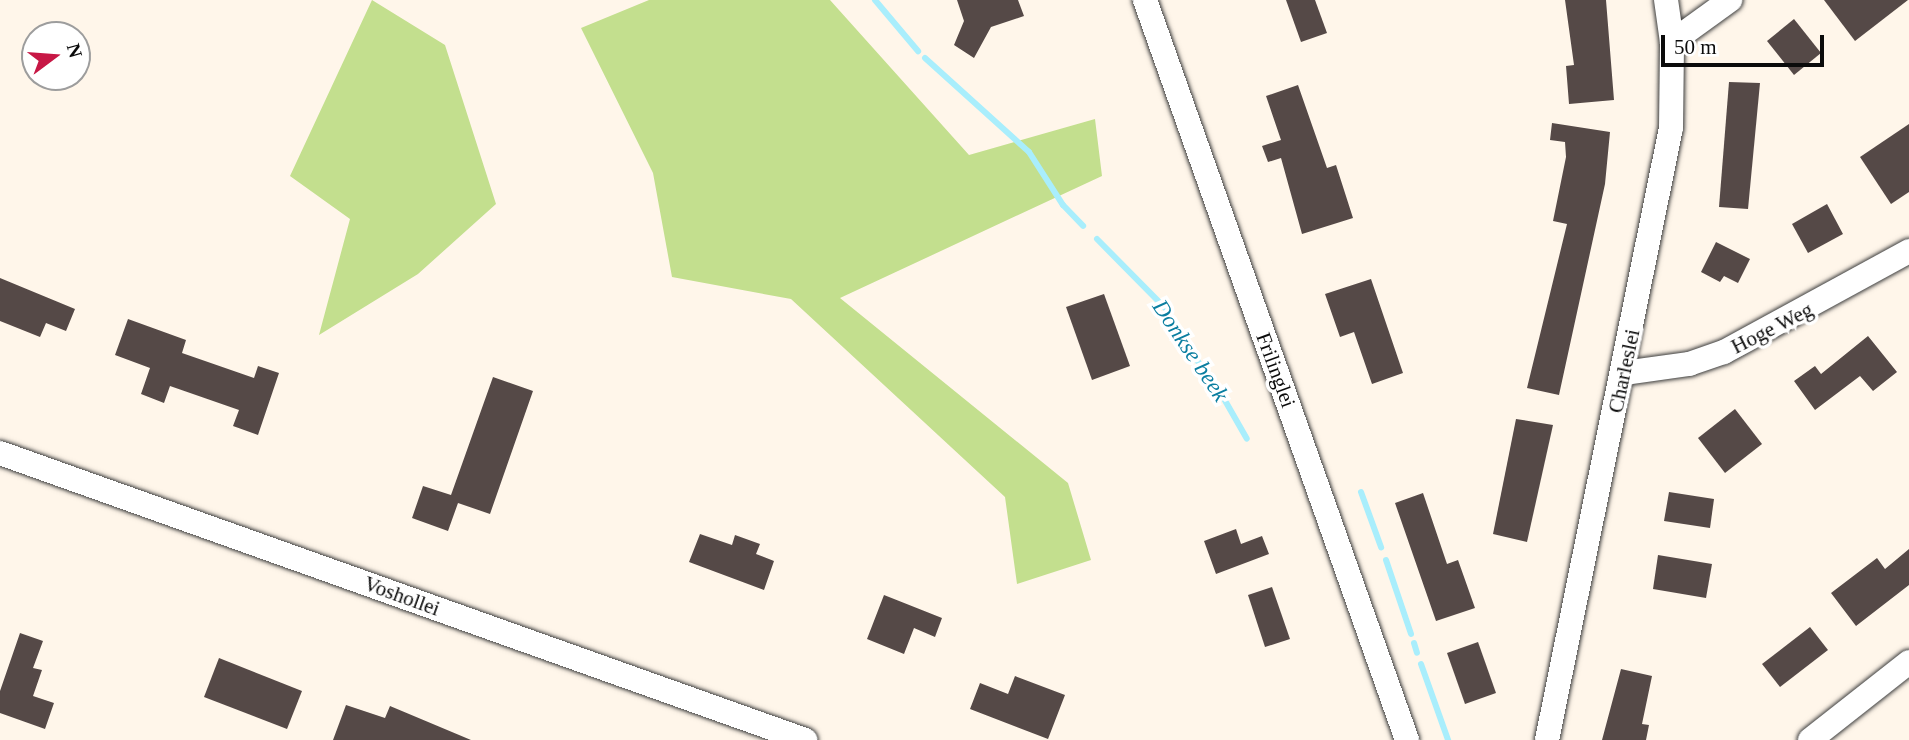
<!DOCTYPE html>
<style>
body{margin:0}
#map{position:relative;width:1909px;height:740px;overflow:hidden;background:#fff6ea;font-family:"Times New Roman",serif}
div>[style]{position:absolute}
.forest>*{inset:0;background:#c3df8e}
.stream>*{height:6px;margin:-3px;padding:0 3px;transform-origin:3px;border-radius:3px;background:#a9eefc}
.building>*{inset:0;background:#554947}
.roads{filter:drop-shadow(0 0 2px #3e3e3e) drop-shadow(0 0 2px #3e3e3e)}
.minor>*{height:24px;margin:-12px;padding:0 12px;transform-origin:12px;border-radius:12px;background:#fff}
span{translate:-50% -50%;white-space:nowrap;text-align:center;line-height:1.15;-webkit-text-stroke:7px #fff;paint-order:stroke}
.street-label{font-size:21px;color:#0b0b0b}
.water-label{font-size:23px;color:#0a7ea0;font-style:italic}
.north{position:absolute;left:21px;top:21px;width:70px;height:70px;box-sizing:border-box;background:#fff;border:2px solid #9d9d9d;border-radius:50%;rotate:74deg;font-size:19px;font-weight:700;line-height:28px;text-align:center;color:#0b0b0b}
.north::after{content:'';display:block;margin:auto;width:24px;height:32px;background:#c71745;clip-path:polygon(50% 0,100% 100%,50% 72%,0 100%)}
.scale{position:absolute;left:1661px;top:35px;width:163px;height:32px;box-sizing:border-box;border:4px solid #0b0b0b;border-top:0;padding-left:9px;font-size:21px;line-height:24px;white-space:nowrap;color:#0b0b0b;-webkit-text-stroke:5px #fff;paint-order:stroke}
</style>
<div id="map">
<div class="forest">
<div style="clip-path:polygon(372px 0,445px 45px,496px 204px,418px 274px,319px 335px,350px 219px,290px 176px)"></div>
<div style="clip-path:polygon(649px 0,830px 0,969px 155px,1095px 119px,1102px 176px,840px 298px,1068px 483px,1091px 560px,1017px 584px,1005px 497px,791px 299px,672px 277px,653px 173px,581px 28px)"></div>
</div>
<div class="stream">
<div style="left:875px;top:0;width:67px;rotate:49.9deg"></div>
<div style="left:925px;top:58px;width:140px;rotate:42.1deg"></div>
<div style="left:1029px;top:152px;width:63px;rotate:57.3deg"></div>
<div style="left:1063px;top:205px;width:29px;rotate:46deg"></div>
<div style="left:1097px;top:239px;width:100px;rotate:45.4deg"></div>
<div style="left:1167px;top:310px;width:38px;rotate:63deg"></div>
<div style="left:1184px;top:344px;width:50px;rotate:51.5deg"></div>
<div style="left:1215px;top:383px;width:64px;rotate:60.3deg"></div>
<div style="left:1361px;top:492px;width:59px;rotate:70deg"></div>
<div style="left:1386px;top:560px;width:78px;rotate:71.3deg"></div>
<div style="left:1414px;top:643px;width:10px;rotate:73deg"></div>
<div style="left:1421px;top:664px;width:81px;rotate:70.4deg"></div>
</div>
<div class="building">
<div style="clip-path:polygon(957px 0,1018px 0,1024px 16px,991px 27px,974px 58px,954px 45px,964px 21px)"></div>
<div style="clip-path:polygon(1286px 0,1315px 0,1327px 33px,1301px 42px)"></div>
<div style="clip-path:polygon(1565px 0,1606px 0,1614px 100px,1569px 104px,1566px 66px,1574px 65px)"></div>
<div style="clip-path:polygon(1824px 0,1908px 0,1855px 41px)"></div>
<div style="clip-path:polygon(1794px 19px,1821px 53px,1794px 75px,1767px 41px)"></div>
<div style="clip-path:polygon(1729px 82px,1760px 83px,1748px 209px,1719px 207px)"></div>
<div style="clip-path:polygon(1298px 85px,1327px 168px,1336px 165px,1353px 218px,1302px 234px,1281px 158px,1268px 162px,1262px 146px,1281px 140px,1266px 96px)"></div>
<div style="clip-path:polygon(1552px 123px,1610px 132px,1605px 184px,1559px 395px,1527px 388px,1567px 224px,1553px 221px,1566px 157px,1565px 142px,1550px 140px)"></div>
<div style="clip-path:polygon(1909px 124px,1909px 192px,1891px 204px,1860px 157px)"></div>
<div style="clip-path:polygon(1827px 204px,1843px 234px,1808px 253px,1792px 224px)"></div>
<div style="clip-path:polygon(1716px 242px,1750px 259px,1738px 283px,1724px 276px,1720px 282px,1701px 272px)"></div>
<div style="clip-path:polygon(0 278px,75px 309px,66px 331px,46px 323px,40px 337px,0 321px)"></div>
<div style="clip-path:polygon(1371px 279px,1403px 373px,1372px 384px,1354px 332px,1340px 337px,1325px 294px)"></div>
<div style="clip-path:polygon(1104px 294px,1130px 366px,1092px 380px,1066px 307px)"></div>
<div style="clip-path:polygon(128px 319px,186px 340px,182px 353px,254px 378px,258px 366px,279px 373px,258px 435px,233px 426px,239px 410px,170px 386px,164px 403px,141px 394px,150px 368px,115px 355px)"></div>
<div style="clip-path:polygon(1868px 336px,1897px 372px,1873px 391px,1860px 376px,1815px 410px,1794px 381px,1815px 366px,1821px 374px)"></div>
<div style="clip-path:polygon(493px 377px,533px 391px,490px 514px,458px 503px,448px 531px,412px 518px,423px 486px,451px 495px)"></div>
<div style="clip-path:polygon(1735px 409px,1762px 444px,1725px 473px,1698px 438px)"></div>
<div style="clip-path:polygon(1516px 419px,1553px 425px,1527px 542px,1493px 534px)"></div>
<div style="clip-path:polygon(1669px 492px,1714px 499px,1710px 528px,1664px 521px)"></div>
<div style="clip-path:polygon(1423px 493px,1447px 564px,1458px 560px,1475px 608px,1436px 621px,1395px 503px)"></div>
<div style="clip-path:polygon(1236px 529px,1241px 544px,1262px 536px,1269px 554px,1216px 574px,1204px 541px)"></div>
<div style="clip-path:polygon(700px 534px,732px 545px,735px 535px,760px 544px,756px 554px,774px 561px,764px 590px,689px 562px)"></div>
<div style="clip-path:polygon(1909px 549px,1909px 585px,1856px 626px,1831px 593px,1877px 558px,1885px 569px)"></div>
<div style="clip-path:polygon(1658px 555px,1712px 564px,1706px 598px,1653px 589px)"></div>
<div style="clip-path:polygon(1272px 587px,1290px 639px,1265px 647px,1248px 595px)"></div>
<div style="clip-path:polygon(884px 595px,942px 618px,935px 637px,914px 628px,904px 654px,867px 639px)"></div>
<div style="clip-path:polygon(1810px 627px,1828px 650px,1780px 687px,1762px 664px)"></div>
<div style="clip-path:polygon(20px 633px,43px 641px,33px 668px,42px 670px,33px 696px,54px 703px,45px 729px,0 713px,0 691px)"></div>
<div style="clip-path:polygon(1478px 642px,1496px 693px,1465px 704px,1447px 653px)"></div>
<div style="clip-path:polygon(219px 658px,302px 691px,287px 729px,204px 697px)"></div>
<div style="clip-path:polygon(1621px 669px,1652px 676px,1642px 724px,1649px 725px,1646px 740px,1602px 740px)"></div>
<div style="clip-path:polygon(1015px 676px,1065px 695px,1048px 739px,970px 709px,980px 683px,1008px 694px)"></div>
<div style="clip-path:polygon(346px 705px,385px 718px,390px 706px,471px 740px,333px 740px)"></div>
</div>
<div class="roads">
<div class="minor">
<div style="left:1145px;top:0;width:785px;rotate:70.5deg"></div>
<div style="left:1672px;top:42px;width:72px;rotate:-35.9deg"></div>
<div style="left:1624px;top:373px;width:66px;rotate:-7.9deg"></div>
<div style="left:1689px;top:364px;width:37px;rotate:-19deg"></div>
<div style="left:1724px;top:352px;width:211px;rotate:-28.6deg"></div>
<div style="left:0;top:453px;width:855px;rotate:19.62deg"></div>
<div style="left:1547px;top:740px;width:624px;rotate:-78.55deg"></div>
<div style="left:1671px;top:128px;width:86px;rotate:-89.3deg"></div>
<div style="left:1672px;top:42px;width:42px;rotate:-98.1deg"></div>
<div style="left:1810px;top:740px;width:126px;rotate:-38.2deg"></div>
</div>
</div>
<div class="street-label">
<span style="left:1772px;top:328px;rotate:-27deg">Hoge Weg</span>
<span style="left:1276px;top:370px;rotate:70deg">Frilinglei</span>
<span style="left:1624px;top:371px;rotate:-78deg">Charleslei</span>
<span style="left:402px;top:596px;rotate:20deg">Voshollei</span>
</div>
<div class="water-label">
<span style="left:1190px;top:351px;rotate:56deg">Donkse beek</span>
</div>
<div class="north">N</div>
<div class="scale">50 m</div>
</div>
